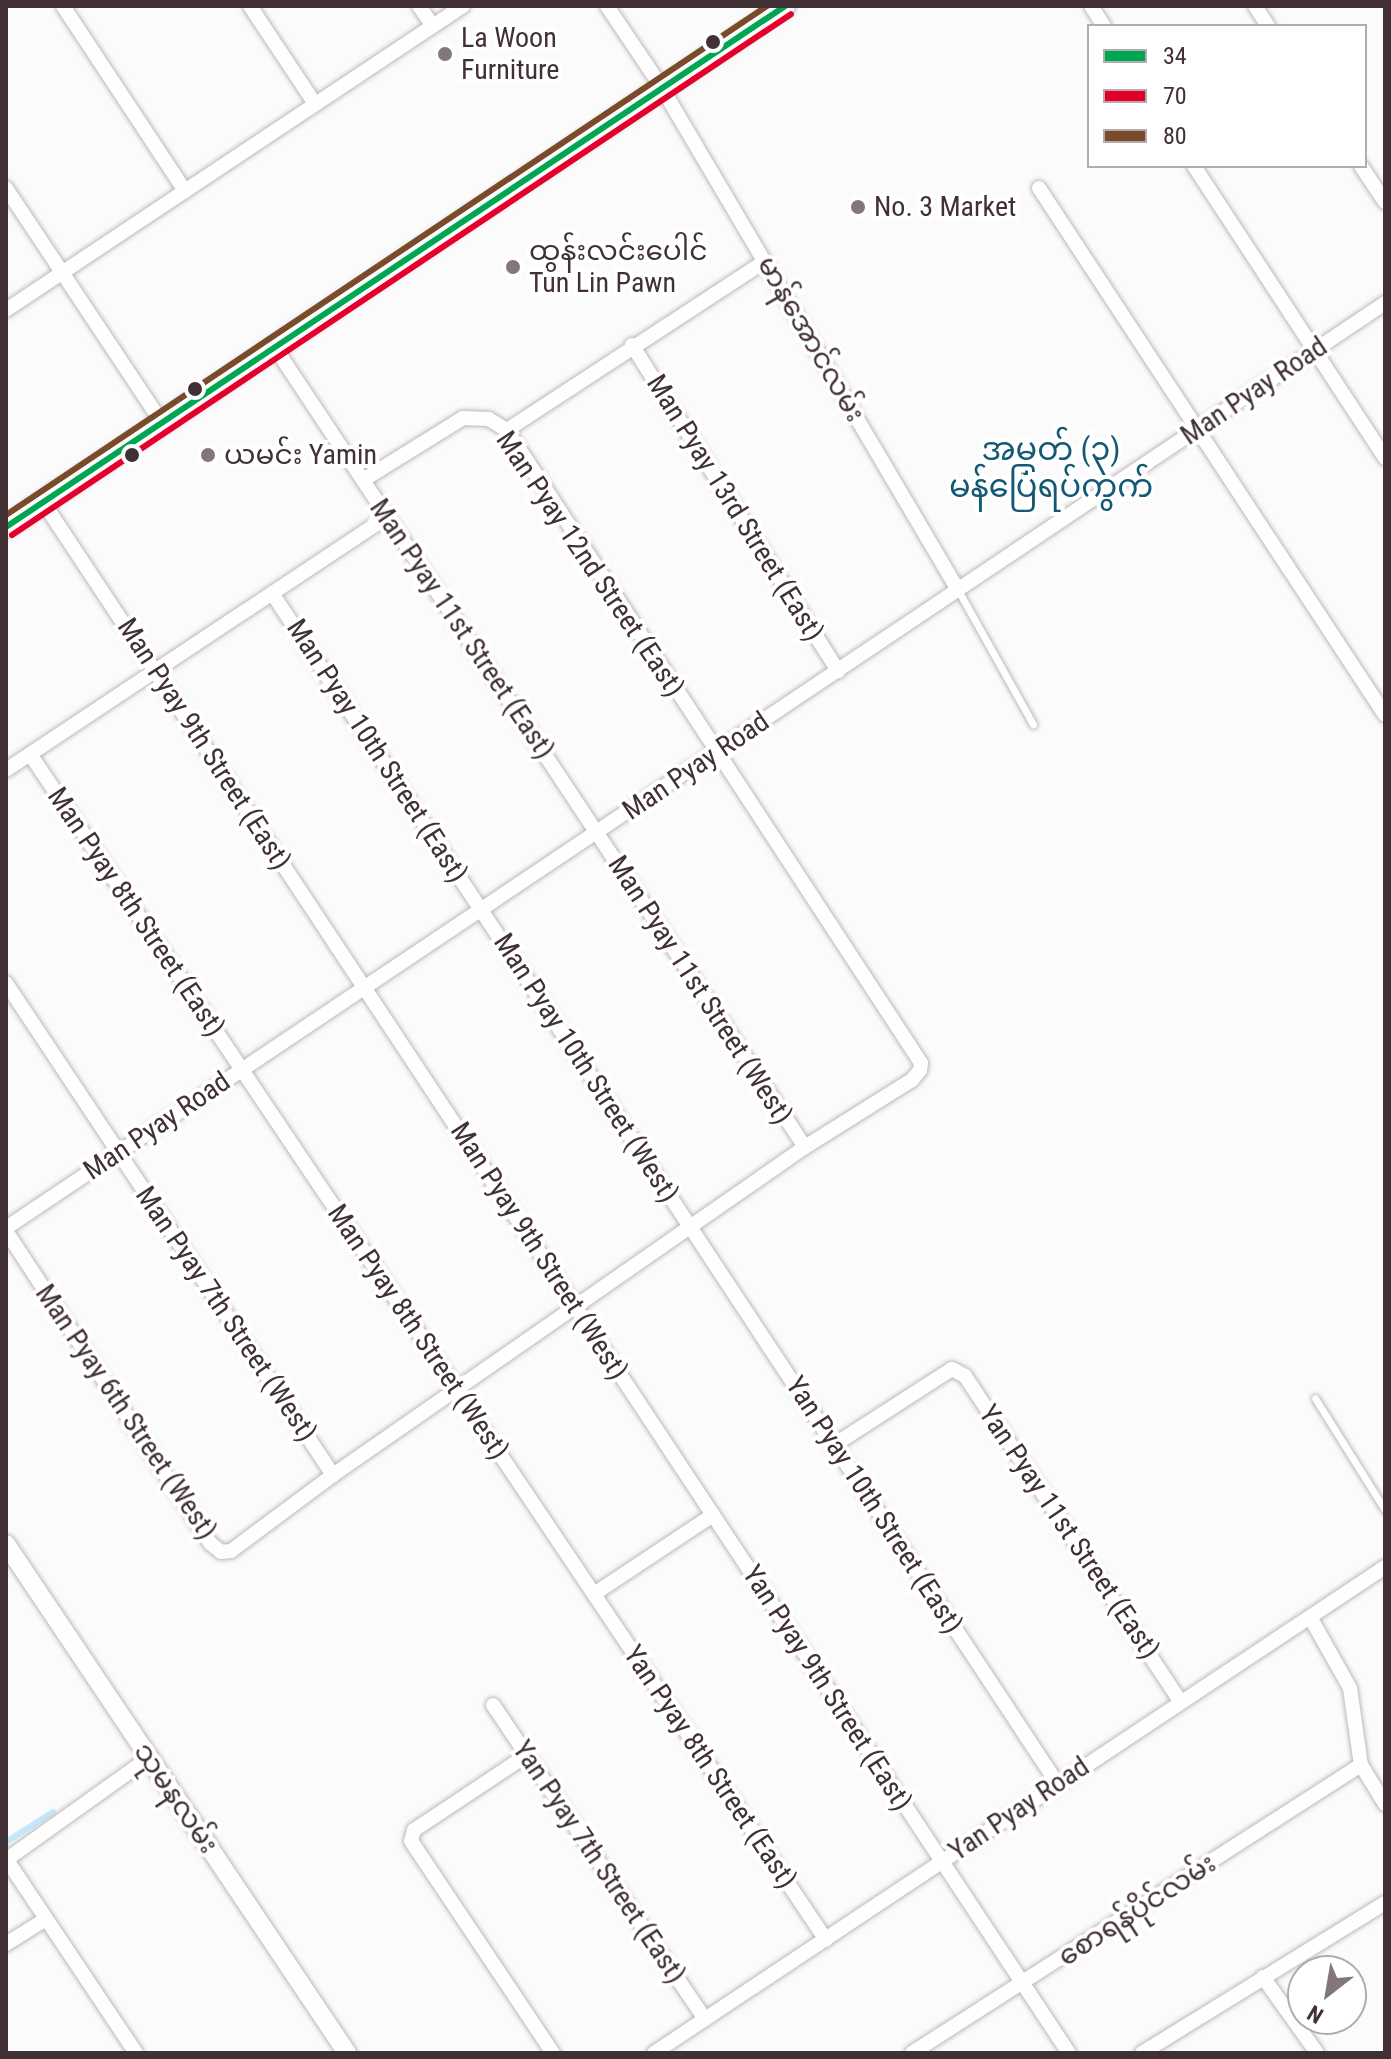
<!DOCTYPE html>
<meta charset="utf-8">
<style>
body{margin:0}
#map{position:relative;width:1391px;height:2059px;overflow:hidden;background:#fbfbfb;font-family:"Roboto Condensed","Noto Sans Myanmar",sans-serif}
div>[style]{position:absolute}
.stream>*{height:6px;margin:-3px;padding:0 3px;transform-origin:3px;border-radius:3px;background:#c3e9fc}
.roads{filter:drop-shadow(0 0 2px #bfb8b9) drop-shadow(0 0 2px #bfb8b9)}
.service>*{height:7px;margin:-3.5px;padding:0 3.5px;transform-origin:3.5px;border-radius:3.5px;background:#fefefe}
.minor>*{height:14px;margin:-7px;padding:0 7px;transform-origin:7px;border-radius:7px;background:#fefefe}
.tertiary>*{height:18px;margin:-9px;padding:0 9px;transform-origin:9px;border-radius:9px;background:#fefefe}
.secondary>*{height:20px;margin:-10px;padding:0 10px;transform-origin:10px;border-radius:10px;background:#fefefe}
.bus-1>*{height:6px;margin:-3px;padding:0 3px;transform-origin:3px;border-radius:3px;background:#00a651}
.bus-2>*{height:6px;margin:-3px;padding:0 3px;transform-origin:3px;border-radius:3px;background:#e4002b}
.bus-3>*{height:6px;margin:-3px;padding:0 3px;transform-origin:3px;border-radius:3px;background:#7a4b2a}
.dots>*{width:22px;height:22px;translate:-50% -50%;box-sizing:border-box;border:4px solid #fff;border-radius:50%}
span{translate:-50% -50%;white-space:nowrap;text-align:center;line-height:1.15;-webkit-text-stroke:8px #fff;paint-order:stroke}
.poi-label{font-size:28px;color:#413034}
.left{translate:0 -50%;text-align:left}
.street-label{font-size:28px;color:#413034}
.quarter-label{font-size:32px;color:#135975}
.frame{position:absolute;inset:0;border:8px solid #413034;pointer-events:none}
.legend{position:absolute;left:1087px;top:24px;width:280px;height:144px;box-sizing:border-box;background:#fff;border:2px solid #b3acae;margin:0;padding:10px 14px;list-style:none;font-size:24px;color:#413034}
.legend li{display:flex;align-items:center;gap:16px;height:40px}
.legend b{width:40px;border:2px solid #b3acae}
.north{position:absolute;left:1287px;top:1955px;width:80px;height:80px;box-sizing:border-box;background:#fff;border:2px solid #b3acae;border-radius:50%;rotate:211deg;font-size:22px;font-weight:700;line-height:32px;text-align:center;color:#413034}
.north::after{content:'';display:block;margin:auto;width:28px;height:36px;background:#82777a;clip-path:polygon(50% 0,100% 100%,50% 72%,0 100%)}
</style>
<div id="map">
<div class="stream">
<div style="left:6px;top:1842px;width:56px;rotate:-32.6deg"></div>
</div>
<div class="roads">
<div class="service">
<div style="left:958px;top:590px;width:154px;rotate:60.8deg"></div>
<div style="left:1315px;top:1398px;width:132px;rotate:58deg"></div>
</div>
<div class="minor">
<div style="left:63px;top:6px;width:222px;rotate:56.6deg"></div>
<div style="left:250px;top:6px;width:118px;rotate:56.4deg"></div>
<div style="left:419px;top:6px;width:24px;rotate:55deg"></div>
<div style="left:607px;top:6px;width:99px;rotate:56.1deg"></div>
<div style="left:662px;top:88px;width:583px;rotate:59.47deg"></div>
<div style="left:1091px;top:6px;width:24px;rotate:57deg"></div>
<div style="left:1255px;top:6px;width:24px;rotate:57deg"></div>
<div style="left:1194px;top:166px;width:349px;rotate:56.8deg"></div>
<div style="left:1361px;top:166px;width:43px;rotate:56.3deg"></div>
<div style="left:6px;top:188px;width:280px;rotate:56.4deg"></div>
<div style="left:1039px;top:188px;width:630px;rotate:56.71deg"></div>
<div style="left:6px;top:310px;width:549px;rotate:-33.63deg"></div>
<div style="left:632px;top:345px;width:386px;rotate:57.7deg"></div>
<div style="left:274px;top:346px;width:961px;rotate:56.46deg"></div>
<div style="left:507px;top:430px;width:308px;rotate:-33.2deg"></div>
<div style="left:43px;top:502px;width:1860px;rotate:56.52deg"></div>
<div style="left:272px;top:593px;width:1426px;rotate:56.59deg"></div>
<div style="left:30px;top:754px;width:1428px;rotate:56.13deg"></div>
<div style="left:6px;top:770px;width:457px;rotate:-33.6deg"></div>
<div style="left:6px;top:983px;width:591px;rotate:56.39deg"></div>
<div style="left:6px;top:1228px;width:1661px;rotate:-33.85deg"></div>
<div style="left:6px;top:1231px;width:373px;rotate:56.8deg"></div>
<div style="left:210px;top:1543px;width:14px;rotate:39deg"></div>
<div style="left:221px;top:1552px;width:10px;rotate:-6deg"></div>
<div style="left:231px;top:1551px;width:127px;rotate:-36.7deg"></div>
<div style="left:333px;top:1475px;width:575px;rotate:-34.8deg"></div>
<div style="left:805px;top:1147px;width:126px;rotate:-32.1deg"></div>
<div style="left:912px;top:1080px;width:13px;rotate:-51deg"></div>
<div style="left:920px;top:1070px;width:7px;rotate:-82deg"></div>
<div style="left:921px;top:1063px;width:756px;rotate:-123.19deg"></div>
<div style="left:507px;top:430px;width:21px;rotate:-149deg"></div>
<div style="left:489px;top:419px;width:26px;rotate:-178deg"></div>
<div style="left:463px;top:418px;width:118px;rotate:148.2deg"></div>
<div style="left:834px;top:1445px;width:140px;rotate:-32.8deg"></div>
<div style="left:952px;top:1369px;width:15px;rotate:28deg"></div>
<div style="left:965px;top:1376px;width:391px;rotate:56.5deg"></div>
<div style="left:594px;top:1594px;width:143px;rotate:-33.6deg"></div>
<div style="left:1310px;top:1617px;width:81px;rotate:60.6deg"></div>
<div style="left:1350px;top:1688px;width:78px;rotate:81.9deg"></div>
<div style="left:1361px;top:1765px;width:46px;rotate:58.4deg"></div>
<div style="left:493px;top:1705px;width:379px;rotate:56deg"></div>
<div style="left:527px;top:1755px;width:136px;rotate:146.4deg"></div>
<div style="left:414px;top:1830px;width:11px;rotate:105deg"></div>
<div style="left:411px;top:1841px;width:255px;rotate:56.2deg"></div>
<div style="left:6px;top:1944px;width:47px;rotate:-32deg"></div>
<div style="left:1263px;top:1977px;width:93px;rotate:54.6deg"></div>
<div style="left:136px;top:2053px;width:229px;rotate:-123.8deg"></div>
<div style="left:9px;top:1863px;width:6px;rotate:-81deg"></div>
<div style="left:10px;top:1857px;width:171px;rotate:-35.5deg"></div>
<div style="left:654px;top:2053px;width:878px;rotate:-33.62deg"></div>
<div style="left:912px;top:2053px;width:533px;rotate:-32.68deg"></div>
<div style="left:1142px;top:2053px;width:286px;rotate:-31.7deg"></div>
</div>
<div class="tertiary">
<div style="left:6px;top:1544px;width:613px;rotate:56.18deg"></div>
</div>
<div class="secondary">
<div style="left:6px;top:527px;width:937px;rotate:-33.77deg"></div>
</div>
</div>
<div class="bus-1">
<div style="left:6px;top:527px;width:937px;rotate:-33.77deg"></div>
</div>
<div class="bus-2">
<div style="left:12px;top:535px;width:937px;rotate:-33.77deg"></div>
</div>
<div class="bus-3">
<div style="left:6px;top:515px;width:916px;rotate:-33.78deg"></div>
</div>
<div class="dots">
<div style="left:713px;top:42px;background:#413034"></div>
<div style="left:445px;top:54px;background:#82777a"></div>
<div style="left:858px;top:207px;background:#82777a"></div>
<div style="left:513px;top:267px;background:#82777a"></div>
<div style="left:195px;top:389px;background:#413034"></div>
<div style="left:132px;top:455px;background:#413034"></div>
<div style="left:208px;top:455px;background:#82777a"></div>
</div>
<div class="poi-label">
<span class="left" style="left:461px;top:54px">La Woon<br>Furniture</span>
<span class="left" style="left:874px;top:207px">No. 3 Market</span>
<span class="left" style="left:529px;top:267px">ထွန်းလင်းပေါင်<br>Tun Lin Pawn</span>
<span class="left" style="left:224px;top:455px">ယမင်း Yamin</span>
</div>
<div class="street-label">
<span style="left:811px;top:339px;rotate:60deg">မာန်အောင်လမ်း</span>
<span style="left:1254px;top:391px;rotate:-34deg">Man Pyay Road</span>
<span style="left:735px;top:508px;rotate:58deg">Man Pyay 13rd Street (East)</span>
<span style="left:590px;top:564px;rotate:56deg">Man Pyay 12nd Street (East)</span>
<span style="left:462px;top:629px;rotate:56deg">Man Pyay 11st Street (East)</span>
<span style="left:204px;top:744px;rotate:57deg">Man Pyay 9th Street (East)</span>
<span style="left:377px;top:751px;rotate:57deg">Man Pyay 10th Street (East)</span>
<span style="left:696px;top:766px;rotate:-34deg">Man Pyay Road</span>
<span style="left:136px;top:912px;rotate:56deg">Man Pyay 8th Street (East)</span>
<span style="left:700px;top:990px;rotate:57deg">Man Pyay 11st Street (West)</span>
<span style="left:586px;top:1068px;rotate:57deg">Man Pyay 10th Street (West)</span>
<span style="left:157px;top:1126px;rotate:-34deg">Man Pyay Road</span>
<span style="left:539px;top:1251px;rotate:57deg">Man Pyay 9th Street (West)</span>
<span style="left:226px;top:1314px;rotate:56deg">Man Pyay 7th Street (West)</span>
<span style="left:418px;top:1332px;rotate:56deg">Man Pyay 8th Street (West)</span>
<span style="left:126px;top:1412px;rotate:56deg">Man Pyay 6th Street (West)</span>
<span style="left:874px;top:1505px;rotate:57deg">Yan Pyay 10th Street (East)</span>
<span style="left:1069px;top:1532px;rotate:56deg">Yan Pyay 11st Street (East)</span>
<span style="left:827px;top:1688px;rotate:57deg">Yan Pyay 9th Street (East)</span>
<span style="left:710px;top:1767px;rotate:56deg">Yan Pyay 8th Street (East)</span>
<span style="left:176px;top:1798px;rotate:56deg">သုမနလမ်း</span>
<span style="left:1019px;top:1809px;rotate:-34deg">Yan Pyay Road</span>
<span style="left:599px;top:1862px;rotate:56deg">Yan Pyay 7th Street (East)</span>
<span style="left:1137px;top:1910px;rotate:-33deg">စောရန်ပိုင်လမ်း</span>
</div>
<div class="quarter-label">
<span style="left:1051px;top:468px">အမှတ် (၃)<br>မန်ပြေရပ်ကွက်</span>
</div>
<div class="frame"></div>
<ul class="legend">
<li><b style="height:10px;background:#00a651"></b>34</li>
<li><b style="height:10px;background:#e4002b"></b>70</li>
<li><b style="height:10px;background:#7a4b2a"></b>80</li>
</ul>
<div class="north">N</div>
</div>
